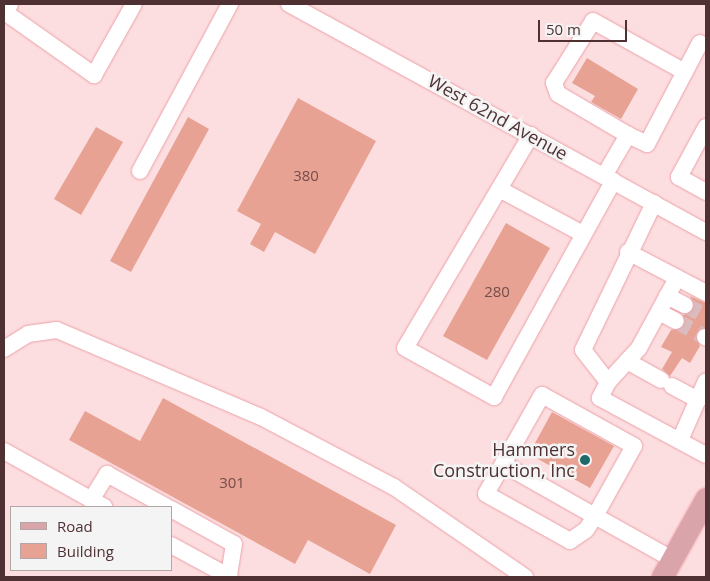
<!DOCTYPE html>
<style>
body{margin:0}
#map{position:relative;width:710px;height:581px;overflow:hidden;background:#fddee0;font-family:"Open Sans",sans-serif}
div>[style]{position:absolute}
.building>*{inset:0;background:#e8a293}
.minor-tunnel>*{height:16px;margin-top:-8px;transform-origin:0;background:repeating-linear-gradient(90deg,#dabbbe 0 16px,transparent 0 24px)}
.roads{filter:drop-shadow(0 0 1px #eaa2a9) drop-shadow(0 0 1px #eaa2a9)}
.minor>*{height:16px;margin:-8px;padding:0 8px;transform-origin:8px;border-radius:8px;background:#fff}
.major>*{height:21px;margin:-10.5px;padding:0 10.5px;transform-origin:10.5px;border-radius:10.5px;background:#daa4ab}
.dots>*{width:14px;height:14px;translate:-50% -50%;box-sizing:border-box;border:2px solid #f4f4f4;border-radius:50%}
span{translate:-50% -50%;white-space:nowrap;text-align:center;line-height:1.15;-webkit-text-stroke:5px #f4f4f4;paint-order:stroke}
.number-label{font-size:15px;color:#754d4c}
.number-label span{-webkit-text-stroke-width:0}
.street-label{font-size:18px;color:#4f3134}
.poi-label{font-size:18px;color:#4f3134}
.right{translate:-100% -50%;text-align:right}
.frame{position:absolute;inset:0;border:5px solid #4f3134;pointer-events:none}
.legend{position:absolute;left:10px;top:506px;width:162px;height:65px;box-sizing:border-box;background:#f4f4f4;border:1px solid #b2a6a7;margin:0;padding:6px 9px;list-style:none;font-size:15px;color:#4f3134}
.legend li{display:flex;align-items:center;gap:10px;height:25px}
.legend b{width:25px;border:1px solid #b2a6a7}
.scale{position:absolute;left:538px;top:20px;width:89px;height:22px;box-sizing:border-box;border:2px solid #4f3134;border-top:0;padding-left:6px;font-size:15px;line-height:18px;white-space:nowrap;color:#4f3134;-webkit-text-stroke:4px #f4f4f4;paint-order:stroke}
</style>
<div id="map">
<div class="building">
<div style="clip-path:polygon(587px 58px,638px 89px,621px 119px,591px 102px,595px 96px,572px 83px)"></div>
<div style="clip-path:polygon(298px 98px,376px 141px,315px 254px,275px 232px,264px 252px,250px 244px,261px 224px,237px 211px)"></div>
<div style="clip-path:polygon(188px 117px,209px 129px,131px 272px,110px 261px)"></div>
<div style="clip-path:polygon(96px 127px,123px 142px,81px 215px,54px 199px)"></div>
<div style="clip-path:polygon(506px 223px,550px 248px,487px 360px,443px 336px)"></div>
<div style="clip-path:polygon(690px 296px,706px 303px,706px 327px,696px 334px,700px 346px,690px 363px,682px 358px,670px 376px,662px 369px,672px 352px,661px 347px,671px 330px,685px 326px,683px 315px,691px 313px,695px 305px)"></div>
<div style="clip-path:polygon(163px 398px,396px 525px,370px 574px,308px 540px,295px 564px,69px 440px,85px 411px,140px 441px)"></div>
<div style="clip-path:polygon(552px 412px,614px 446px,590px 488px,529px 454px)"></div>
</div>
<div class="minor-tunnel">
<div style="left:685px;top:305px;width:24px;rotate:28deg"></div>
<div style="left:676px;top:321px;width:33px;rotate:29deg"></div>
</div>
<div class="roads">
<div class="minor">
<div style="left:10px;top:4px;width:10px;rotate:114deg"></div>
<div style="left:6px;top:13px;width:108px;rotate:35.2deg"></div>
<div style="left:94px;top:75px;width:81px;rotate:-60.6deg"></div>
<div style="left:289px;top:4px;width:475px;rotate:28.7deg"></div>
<div style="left:706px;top:127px;width:57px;rotate:118.4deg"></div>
<div style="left:679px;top:177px;width:31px;rotate:29deg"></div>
<div style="left:531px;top:135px;width:247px;rotate:120.6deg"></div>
<div style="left:405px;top:348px;width:102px;rotate:28.8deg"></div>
<div style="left:494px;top:397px;width:247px;rotate:-61.1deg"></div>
<div style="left:628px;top:135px;width:81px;rotate:-149.6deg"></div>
<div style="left:558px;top:94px;width:12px;rotate:-110deg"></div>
<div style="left:554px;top:83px;width:73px;rotate:-57.8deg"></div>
<div style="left:593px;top:21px;width:105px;rotate:29deg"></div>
<div style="left:140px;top:171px;width:190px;rotate:-61.7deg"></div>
<div style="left:604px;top:176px;width:48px;rotate:-59.7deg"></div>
<div style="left:628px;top:135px;width:21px;rotate:25deg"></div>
<div style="left:647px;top:144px;width:114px;rotate:-62.3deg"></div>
<div style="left:501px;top:190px;width:93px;rotate:28.2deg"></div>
<div style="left:654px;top:203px;width:163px;rotate:115.8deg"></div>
<div style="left:583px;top:350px;width:41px;rotate:52deg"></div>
<div style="left:608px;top:382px;width:18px;rotate:117deg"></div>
<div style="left:600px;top:398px;width:120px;rotate:28.3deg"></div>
<div style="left:628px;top:252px;width:88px;rotate:27.7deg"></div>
<div style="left:667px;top:296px;width:20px;rotate:27deg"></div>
<div style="left:659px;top:312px;width:19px;rotate:28deg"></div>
<div style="left:705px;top:337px;width:1px;rotate:45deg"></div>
<div style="left:4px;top:349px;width:28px;rotate:-32deg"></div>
<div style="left:28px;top:334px;width:29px;rotate:-8deg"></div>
<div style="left:57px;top:330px;width:222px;rotate:23.1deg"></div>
<div style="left:261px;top:417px;width:150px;rotate:27.8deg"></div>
<div style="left:394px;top:487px;width:159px;rotate:34.5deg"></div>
<div style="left:627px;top:361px;width:39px;rotate:29deg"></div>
<div style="left:608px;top:382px;width:46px;rotate:-47.6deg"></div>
<div style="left:639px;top:348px;width:80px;rotate:-61.5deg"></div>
<div style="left:672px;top:386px;width:30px;rotate:28deg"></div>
<div style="left:680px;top:440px;width:64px;rotate:-66.2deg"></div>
<div style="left:4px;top:451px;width:115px;rotate:29.2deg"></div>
<div style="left:503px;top:464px;width:34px;rotate:120deg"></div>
<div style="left:486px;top:494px;width:96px;rotate:29.2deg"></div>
<div style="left:570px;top:541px;width:19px;rotate:-35deg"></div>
<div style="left:586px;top:530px;width:17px;rotate:-57deg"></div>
<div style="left:595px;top:516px;width:80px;rotate:-60.9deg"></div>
<div style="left:634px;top:446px;width:105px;rotate:-151deg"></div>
<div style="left:542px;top:395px;width:79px;rotate:119.5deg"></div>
<div style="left:503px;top:464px;width:106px;rotate:29.5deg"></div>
<div style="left:595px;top:516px;width:88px;rotate:29.2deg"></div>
<div style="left:91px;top:500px;width:31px;rotate:-58deg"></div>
<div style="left:107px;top:474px;width:68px;rotate:28.8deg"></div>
<div style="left:171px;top:509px;width:72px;rotate:29.1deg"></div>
<div style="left:234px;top:544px;width:33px;rotate:99deg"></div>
<div style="left:171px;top:545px;width:67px;rotate:28.5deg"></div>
</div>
<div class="major">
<div style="left:662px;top:577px;width:90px;rotate:-60.9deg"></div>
</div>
</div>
<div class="dots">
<div style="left:585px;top:460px;background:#1e6a68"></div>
</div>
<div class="number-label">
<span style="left:306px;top:176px">380</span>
<span style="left:497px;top:292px">280</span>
<span style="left:232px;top:483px">301</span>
</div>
<div class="street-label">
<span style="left:498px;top:117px;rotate:29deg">West 62nd Avenue</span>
</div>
<div class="poi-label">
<span class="right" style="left:575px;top:460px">Hammers<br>Construction, Inc</span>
</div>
<div class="frame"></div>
<ul class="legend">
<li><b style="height:6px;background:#daa4ab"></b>Road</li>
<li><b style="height:14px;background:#e8a293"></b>Building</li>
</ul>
<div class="scale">50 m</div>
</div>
